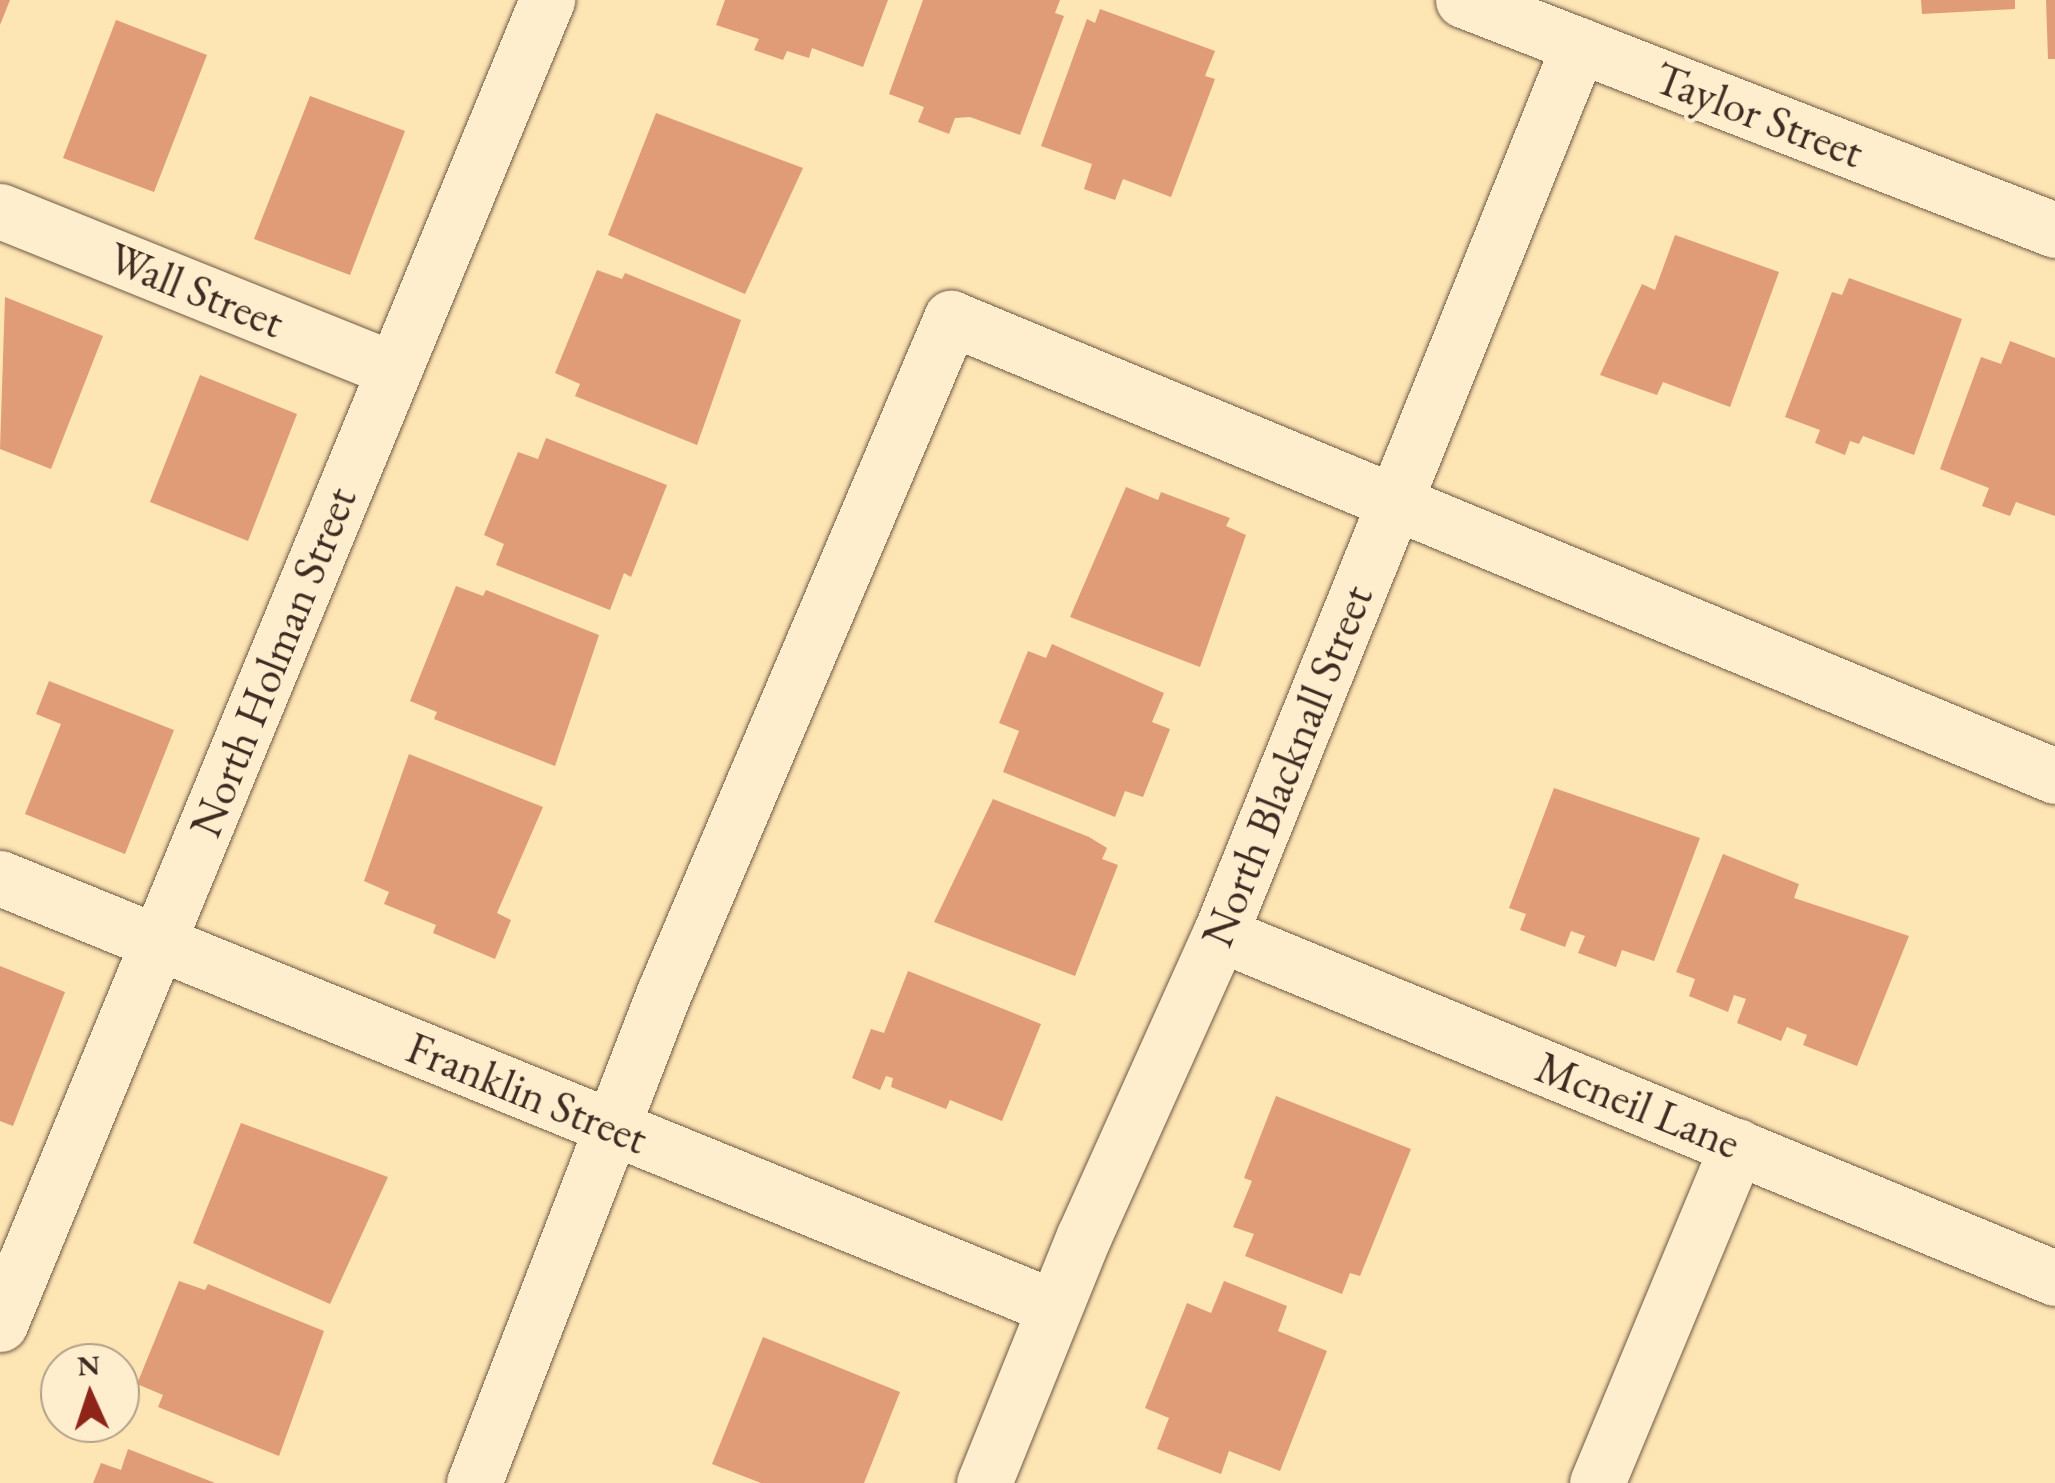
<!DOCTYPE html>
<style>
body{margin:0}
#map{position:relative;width:2055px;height:1483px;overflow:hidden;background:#fee5b4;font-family:"EB Garamond",serif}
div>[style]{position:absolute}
.building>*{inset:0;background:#df9c76}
.roads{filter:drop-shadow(0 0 2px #705a46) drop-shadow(0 0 2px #705a46)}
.minor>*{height:55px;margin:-27.5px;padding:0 27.5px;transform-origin:27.5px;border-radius:27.5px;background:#feeece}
span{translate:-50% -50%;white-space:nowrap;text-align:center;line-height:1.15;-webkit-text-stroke:8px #feeece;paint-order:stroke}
.street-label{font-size:45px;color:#402b22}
.north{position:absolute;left:40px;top:1343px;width:100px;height:100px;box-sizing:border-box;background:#feeece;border:2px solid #b2a089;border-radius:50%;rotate:357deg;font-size:28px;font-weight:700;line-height:40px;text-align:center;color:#402b22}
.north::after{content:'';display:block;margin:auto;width:35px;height:45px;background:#8f2418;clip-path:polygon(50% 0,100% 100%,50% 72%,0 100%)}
</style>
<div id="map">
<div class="building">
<div style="clip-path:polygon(0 0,10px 0,0 25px)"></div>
<div style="clip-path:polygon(725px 0,888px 0,863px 67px,812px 48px,809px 58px,787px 51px,783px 60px,754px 50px,759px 39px,716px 25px)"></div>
<div style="clip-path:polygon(923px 0,1060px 0,1055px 13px,1064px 16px,1020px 135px,970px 117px,955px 118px,949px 134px,918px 122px,924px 107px,889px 94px)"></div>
<div style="clip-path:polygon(1921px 0,2015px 0,2015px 9px,1922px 14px)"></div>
<div style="clip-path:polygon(2046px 0,2055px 0,2055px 59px,2048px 59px)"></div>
<div style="clip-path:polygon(1100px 9px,1215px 51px,1205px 76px,1215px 79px,1171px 197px,1123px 179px,1115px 200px,1084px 189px,1092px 164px,1041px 146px,1087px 19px,1095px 23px)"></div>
<div style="clip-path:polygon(116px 20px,207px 55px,154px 192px,63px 158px)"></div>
<div style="clip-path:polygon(310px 96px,405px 131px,350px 275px,254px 239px)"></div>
<div style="clip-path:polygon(656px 113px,803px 168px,745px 294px,608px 235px)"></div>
<div style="clip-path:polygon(1675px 235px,1779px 272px,1730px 407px,1663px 382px,1657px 395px,1600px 375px,1642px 284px,1655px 290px)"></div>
<div style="clip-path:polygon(597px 270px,622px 279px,625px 273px,741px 320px,697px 445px,575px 396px,580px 384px,555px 373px)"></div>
<div style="clip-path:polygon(1849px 278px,1962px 319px,1914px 455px,1863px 436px,1859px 444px,1850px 441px,1845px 455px,1815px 443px,1820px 430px,1785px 417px,1832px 292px,1842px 295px)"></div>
<div style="clip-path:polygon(5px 297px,103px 336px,51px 469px,0 449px)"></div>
<div style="clip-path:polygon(2010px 341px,2055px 358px,2055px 516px,2016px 502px,2010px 516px,1982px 506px,1989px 488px,1940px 469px,1981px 357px,2001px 364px)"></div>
<div style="clip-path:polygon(200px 375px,297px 414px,248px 541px,150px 502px)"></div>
<div style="clip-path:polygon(546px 438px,667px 485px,631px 577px,624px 573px,610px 610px,496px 565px,504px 544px,484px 535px,518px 452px,538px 459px)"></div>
<div style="clip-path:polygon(1126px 487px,1158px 500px,1161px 492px,1230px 518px,1226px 526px,1246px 535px,1200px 667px,1070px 617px)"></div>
<div style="clip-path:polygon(456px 586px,483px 596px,486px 590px,599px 635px,555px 766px,434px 719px,437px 712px,410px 701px)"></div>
<div style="clip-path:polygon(1052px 644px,1164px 693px,1152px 722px,1170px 729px,1143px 797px,1125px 791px,1115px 817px,1003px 772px,1019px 731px,999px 723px,1028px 651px,1046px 658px)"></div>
<div style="clip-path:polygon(49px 681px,174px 730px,125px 854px,25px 814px,61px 724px,36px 714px)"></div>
<div style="clip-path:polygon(409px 754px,543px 807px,497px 913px,511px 920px,495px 959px,433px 933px,436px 925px,384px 904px,389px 892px,364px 881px)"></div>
<div style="clip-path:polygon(1554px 788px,1700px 838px,1654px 961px,1622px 950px,1616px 967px,1578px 953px,1585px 936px,1571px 931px,1565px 947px,1520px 930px,1526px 914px,1509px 908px)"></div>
<div style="clip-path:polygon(993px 799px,1089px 837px,1107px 848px,1102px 859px,1118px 865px,1075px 976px,934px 922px)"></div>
<div style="clip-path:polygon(1723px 854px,1799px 884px,1794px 898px,1909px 936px,1857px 1066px,1803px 1045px,1807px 1035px,1787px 1027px,1781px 1041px,1737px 1023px,1746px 999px,1734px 995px,1728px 1012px,1689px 996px,1695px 979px,1676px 972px)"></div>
<div style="clip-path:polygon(0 966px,65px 992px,13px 1126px,0 1121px)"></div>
<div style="clip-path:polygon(908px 971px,1041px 1024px,1002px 1121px,950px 1100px,946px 1109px,891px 1087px,893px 1078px,886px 1076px,880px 1090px,852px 1078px,871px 1029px,884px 1033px)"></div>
<div style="clip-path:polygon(1276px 1096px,1411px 1149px,1360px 1276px,1350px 1273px,1342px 1294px,1245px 1256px,1254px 1234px,1233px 1227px,1252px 1181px,1244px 1178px)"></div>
<div style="clip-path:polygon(241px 1123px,388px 1177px,330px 1304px,193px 1243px)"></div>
<div style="clip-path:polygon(179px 1281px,205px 1290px,208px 1284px,324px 1331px,279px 1456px,158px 1407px,163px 1395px,137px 1384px)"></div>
<div style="clip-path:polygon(1224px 1281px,1287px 1306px,1278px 1331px,1327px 1351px,1280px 1471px,1229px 1451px,1221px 1474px,1157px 1449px,1169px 1418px,1145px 1408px,1187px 1303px,1211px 1313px)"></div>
<div style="clip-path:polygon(763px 1337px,900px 1392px,864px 1483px,761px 1483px,712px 1464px)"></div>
<div style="clip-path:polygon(128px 1449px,215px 1483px,93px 1483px,101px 1463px,121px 1470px)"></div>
</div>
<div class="roads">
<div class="minor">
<div style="left:1463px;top:0;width:635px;rotate:21.23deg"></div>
<div style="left:0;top:211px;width:424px;rotate:21.9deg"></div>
<div style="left:0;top:878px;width:1138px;rotate:22.15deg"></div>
<div style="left:1220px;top:934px;width:903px;rotate:22.39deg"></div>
<div style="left:0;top:1324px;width:1433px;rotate:-67.55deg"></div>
<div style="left:474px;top:1483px;width:523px;rotate:-68.83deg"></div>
<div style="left:663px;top:995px;width:736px;rotate:-66.95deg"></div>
<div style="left:951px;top:318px;width:1195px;rotate:22.53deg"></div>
<div style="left:984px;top:1483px;width:266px;rotate:-68deg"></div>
<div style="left:1084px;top:1236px;width:331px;rotate:-65.8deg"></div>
<div style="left:1220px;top:934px;width:959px;rotate:-68.01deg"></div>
<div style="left:1597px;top:1483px;width:365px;rotate:-67.4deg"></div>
</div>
</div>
<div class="street-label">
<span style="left:1759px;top:115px;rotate:21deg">Taylor Street</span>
<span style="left:196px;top:290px;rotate:22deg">Wall Street</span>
<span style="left:273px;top:662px;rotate:-68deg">North Holman Street</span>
<span style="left:1287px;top:766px;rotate:-68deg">North Blacknall Street</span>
<span style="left:527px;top:1093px;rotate:22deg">Franklin Street</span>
<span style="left:1638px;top:1105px;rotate:22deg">Mcneil Lane</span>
</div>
<div class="north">N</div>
</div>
